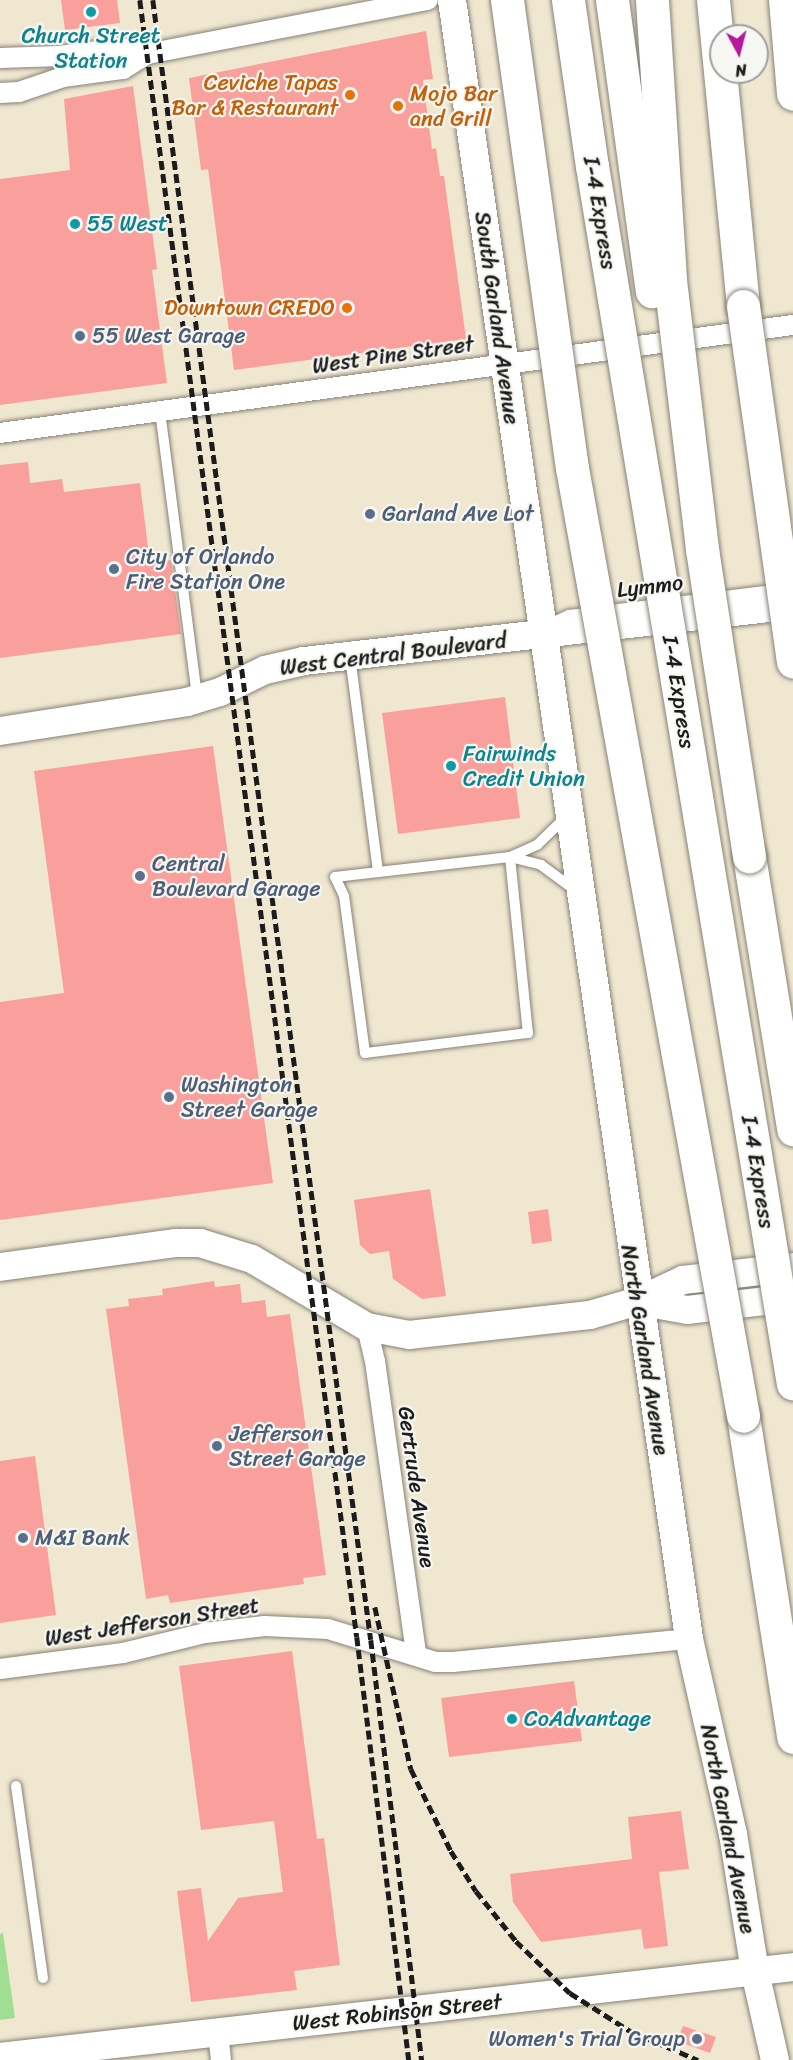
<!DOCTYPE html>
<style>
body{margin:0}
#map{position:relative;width:793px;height:2060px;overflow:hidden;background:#f0e7d1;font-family:Sriracha,sans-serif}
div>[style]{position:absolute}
.green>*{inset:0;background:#a0de92}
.building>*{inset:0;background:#faa09c}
.roads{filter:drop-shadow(0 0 2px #868276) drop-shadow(0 0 2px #868276)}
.lane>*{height:10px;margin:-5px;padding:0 5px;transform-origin:5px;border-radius:5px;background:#fff}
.street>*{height:20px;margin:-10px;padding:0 10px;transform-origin:10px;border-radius:10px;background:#fff}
.secondary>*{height:28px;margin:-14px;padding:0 14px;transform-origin:14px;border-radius:14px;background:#fff}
.highway>*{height:33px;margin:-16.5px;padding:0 16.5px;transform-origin:16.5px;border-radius:16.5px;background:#fff}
.rail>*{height:4.5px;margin-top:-2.25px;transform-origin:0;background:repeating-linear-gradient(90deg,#1c1c1c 0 9px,transparent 0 13.5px)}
.bridges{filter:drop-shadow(0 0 2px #868276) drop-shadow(0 0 2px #868276)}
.highway-bridge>*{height:33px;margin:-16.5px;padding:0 16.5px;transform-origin:16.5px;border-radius:16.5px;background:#fff}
.dots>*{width:16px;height:16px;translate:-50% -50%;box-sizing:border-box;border:3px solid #f6f6f2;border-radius:50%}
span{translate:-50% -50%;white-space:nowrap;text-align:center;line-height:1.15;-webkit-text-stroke:4.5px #f6f6f2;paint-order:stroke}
.culture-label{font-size:22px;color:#0d838f}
.left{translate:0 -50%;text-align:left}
.food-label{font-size:22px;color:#c56008}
.right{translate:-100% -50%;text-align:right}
.street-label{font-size:22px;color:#1c1c1c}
.service-label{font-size:22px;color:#4e5e75}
.north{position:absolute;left:709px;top:24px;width:60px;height:60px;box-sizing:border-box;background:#f6f6f2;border:2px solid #9f9f9c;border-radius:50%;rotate:173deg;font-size:16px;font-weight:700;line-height:24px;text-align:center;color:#1c1c1c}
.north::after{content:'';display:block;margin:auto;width:21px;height:27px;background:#b5179e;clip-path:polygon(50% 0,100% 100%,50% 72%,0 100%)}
</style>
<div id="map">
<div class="green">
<div style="clip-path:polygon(3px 1933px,15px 2018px,0 2020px,0 1934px)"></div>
</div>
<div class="building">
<div style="clip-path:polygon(61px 0,117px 0,120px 23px,65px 30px)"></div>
<div style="clip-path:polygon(426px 31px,433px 79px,423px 80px,432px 149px,436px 148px,440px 176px,444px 176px,466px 339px,234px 370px,208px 169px,201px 170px,189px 78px)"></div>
<div style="clip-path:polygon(133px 86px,157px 269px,152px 270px,167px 383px,0 405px,0 179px,70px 170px,64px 99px)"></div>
<div style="clip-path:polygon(28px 462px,30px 483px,62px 479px,64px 492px,140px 483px,150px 563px,171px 560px,181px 634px,0 658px,0 465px)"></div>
<div style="clip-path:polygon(505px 697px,520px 818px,398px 834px,382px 713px)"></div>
<div style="clip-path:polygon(213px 746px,273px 1183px,0 1220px,0 1002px,64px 993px,34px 771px)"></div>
<div style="clip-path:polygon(430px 1189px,446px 1296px,422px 1299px,393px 1279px,389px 1251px,370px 1254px,360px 1245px,354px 1200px)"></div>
<div style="clip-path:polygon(548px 1209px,552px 1241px,532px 1244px,528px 1212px)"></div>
<div style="clip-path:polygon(214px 1281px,215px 1287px,240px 1284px,242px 1303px,265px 1300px,267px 1317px,290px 1314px,326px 1575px,303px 1578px,304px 1584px,170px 1603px,168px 1595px,146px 1599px,106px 1309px,129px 1306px,128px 1299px,163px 1295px,162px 1289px)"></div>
<div style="clip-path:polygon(35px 1456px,56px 1615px,0 1623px,0 1461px)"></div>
<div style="clip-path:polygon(292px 1651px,317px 1839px,324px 1838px,340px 1965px,294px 1971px,297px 1990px,191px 2002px,177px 1891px,201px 1888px,208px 1941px,238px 1898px,283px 1892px,274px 1821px,201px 1830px,179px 1666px)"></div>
<div style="clip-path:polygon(574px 1681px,582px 1741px,449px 1757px,441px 1698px)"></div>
<div style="clip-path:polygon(681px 1811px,689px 1869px,659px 1872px,668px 1946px,644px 1949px,641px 1929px,541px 1942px,513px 1902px,510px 1874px,632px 1859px,628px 1817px)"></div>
<div style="clip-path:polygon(683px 2026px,716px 2037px,710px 2053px,677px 2041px)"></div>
</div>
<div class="roads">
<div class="lane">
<div style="left:160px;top:411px;width:287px;rotate:82.6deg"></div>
<div style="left:551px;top:623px;width:20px;rotate:-24deg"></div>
<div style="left:569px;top:615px;width:214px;rotate:-7deg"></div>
<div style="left:350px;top:656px;width:217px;rotate:82.6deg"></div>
<div style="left:510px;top:857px;width:177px;rotate:84.2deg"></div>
<div style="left:528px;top:1033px;width:164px;rotate:173deg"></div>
<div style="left:365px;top:1053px;width:158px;rotate:-97.6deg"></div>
<div style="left:344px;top:896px;width:21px;rotate:-115deg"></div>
<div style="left:335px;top:877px;width:176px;rotate:-6.5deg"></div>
<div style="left:510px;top:857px;width:30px;rotate:-24deg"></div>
<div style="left:537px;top:845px;width:40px;rotate:-44deg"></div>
<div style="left:510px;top:857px;width:32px;rotate:14deg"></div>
<div style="left:541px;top:865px;width:42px;rotate:36.3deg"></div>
<div style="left:16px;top:1786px;width:194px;rotate:82deg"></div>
</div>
<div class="street">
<div style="left:0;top:58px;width:60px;rotate:-1.9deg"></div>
<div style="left:60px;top:56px;width:61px;rotate:-7.6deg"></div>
<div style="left:120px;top:48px;width:28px;rotate:13deg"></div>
<div style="left:0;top:93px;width:19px;rotate:-3deg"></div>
<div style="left:19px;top:92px;width:46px;rotate:-18.8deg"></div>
<div style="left:63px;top:77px;width:61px;rotate:-7.6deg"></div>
<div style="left:123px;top:69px;width:28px;rotate:-32deg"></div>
<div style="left:147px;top:54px;width:286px;rotate:-10.9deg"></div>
<div style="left:0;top:433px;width:800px;rotate:-7.76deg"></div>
<div style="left:367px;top:1327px;width:35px;rotate:77deg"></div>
<div style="left:375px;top:1361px;width:296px;rotate:82deg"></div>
<div style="left:0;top:1669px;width:124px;rotate:-7.4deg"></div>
<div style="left:123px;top:1653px;width:84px;rotate:-13.7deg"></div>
<div style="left:205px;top:1633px;width:60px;rotate:-6.7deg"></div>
<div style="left:265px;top:1626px;width:63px;rotate:2.7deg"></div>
<div style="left:328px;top:1629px;width:112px;rotate:17.1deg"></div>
<div style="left:435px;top:1662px;width:18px"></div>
<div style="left:453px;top:1662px;width:237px;rotate:-5.6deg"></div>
<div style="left:218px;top:2032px;width:28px;rotate:84deg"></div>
</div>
<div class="secondary">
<div style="left:452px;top:0;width:1656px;rotate:81.77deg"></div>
<div style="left:689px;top:1639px;width:200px;rotate:77.3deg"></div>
<div style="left:733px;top:1834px;width:140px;rotate:80.9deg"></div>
<div style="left:755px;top:1972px;width:90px;rotate:77.2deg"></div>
<div style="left:0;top:731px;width:189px;rotate:-8.8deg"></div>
<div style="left:187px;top:702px;width:34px;rotate:-17deg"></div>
<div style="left:220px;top:692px;width:50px;rotate:-26.1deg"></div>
<div style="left:265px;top:670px;width:40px;rotate:-13deg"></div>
<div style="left:304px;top:661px;width:492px;rotate:-6.5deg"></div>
<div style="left:0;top:1267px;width:178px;rotate:-7.8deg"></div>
<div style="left:176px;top:1243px;width:24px"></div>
<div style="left:200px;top:1243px;width:54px;rotate:17.1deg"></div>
<div style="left:252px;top:1259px;width:134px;rotate:30.6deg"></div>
<div style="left:367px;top:1327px;width:43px;rotate:10.8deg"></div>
<div style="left:409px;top:1335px;width:182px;rotate:-6.3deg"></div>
<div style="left:590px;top:1315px;width:50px;rotate:-16.3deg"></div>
<div style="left:638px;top:1301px;width:50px;rotate:-25deg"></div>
<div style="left:683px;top:1280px;width:111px;rotate:-6.7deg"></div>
<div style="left:638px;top:1301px;width:50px;rotate:10.4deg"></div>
<div style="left:687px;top:1310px;width:107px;rotate:-6.5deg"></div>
<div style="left:0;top:2057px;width:798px;rotate:-6.47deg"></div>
</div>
<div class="highway">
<div style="left:713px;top:0;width:307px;rotate:84.4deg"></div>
<div style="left:785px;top:0;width:94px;rotate:85.1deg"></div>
<div style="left:749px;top:856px;width:277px;rotate:80.8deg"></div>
<div style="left:743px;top:1416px;width:325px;rotate:81.1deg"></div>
</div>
</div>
<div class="rail">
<div style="left:140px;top:0;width:1651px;rotate:82.45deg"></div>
<div style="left:357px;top:1637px;width:426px;rotate:83deg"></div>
<div style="left:153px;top:0;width:1654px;rotate:82.43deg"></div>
<div style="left:371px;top:1640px;width:423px;rotate:83.1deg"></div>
<div style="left:375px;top:1607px;width:166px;rotate:77.5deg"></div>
<div style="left:411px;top:1769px;width:91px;rotate:64deg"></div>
<div style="left:451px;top:1851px;width:47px;rotate:58deg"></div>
<div style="left:476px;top:1891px;width:64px;rotate:51.3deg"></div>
<div style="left:516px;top:1941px;width:75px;rotate:43.9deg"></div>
<div style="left:570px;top:1993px;width:71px;rotate:32.3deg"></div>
<div style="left:630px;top:2031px;width:74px;rotate:23.1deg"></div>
</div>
<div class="bridges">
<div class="highway-bridge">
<div style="left:507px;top:0;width:472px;rotate:82.1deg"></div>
<div style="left:572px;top:468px;width:963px;rotate:79.77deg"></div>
<div style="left:568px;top:0;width:168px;rotate:81.8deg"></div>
<div style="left:592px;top:166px;width:1234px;rotate:80.63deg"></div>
<div style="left:612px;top:0;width:294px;rotate:82.2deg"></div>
<div style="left:652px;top:0;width:281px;rotate:86.3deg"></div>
<div style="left:670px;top:280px;width:271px;rotate:83.2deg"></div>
<div style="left:702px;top:549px;width:311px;rotate:81.3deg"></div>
<div style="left:743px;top:306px;width:359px;rotate:82deg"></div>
</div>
</div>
<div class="dots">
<div style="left:91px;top:12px;background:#0f9aa8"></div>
<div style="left:350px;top:95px;background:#e8710a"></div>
<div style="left:398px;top:106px;background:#e8710a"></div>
<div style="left:75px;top:224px;background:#0f9aa8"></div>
<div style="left:347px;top:308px;background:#e8710a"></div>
<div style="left:80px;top:336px;background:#5c6f8a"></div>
<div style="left:370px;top:514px;background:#5c6f8a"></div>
<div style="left:114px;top:569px;background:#5c6f8a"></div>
<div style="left:451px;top:766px;background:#0f9aa8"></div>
<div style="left:140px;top:876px;background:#5c6f8a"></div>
<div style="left:169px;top:1097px;background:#5c6f8a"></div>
<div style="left:217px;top:1446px;background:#5c6f8a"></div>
<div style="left:23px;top:1538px;background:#5c6f8a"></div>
<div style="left:512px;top:1719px;background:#0f9aa8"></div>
<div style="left:697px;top:2039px;background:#5c6f8a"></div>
</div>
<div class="culture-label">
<span style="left:91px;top:48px">Church Street<br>Station</span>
<span class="left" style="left:87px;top:224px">55 West</span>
<span class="left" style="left:463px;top:766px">Fairwinds<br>Credit Union</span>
<span class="left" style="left:524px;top:1719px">CoAdvantage</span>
</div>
<div class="food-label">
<span class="right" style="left:338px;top:95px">Ceviche Tapas<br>Bar &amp; Restaurant</span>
<span class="left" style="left:410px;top:106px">Mojo Bar<br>and Grill</span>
<span class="right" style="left:335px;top:308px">Downtown CREDO</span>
</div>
<div class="street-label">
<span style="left:600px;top:213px;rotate:81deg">I-4 Express</span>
<span style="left:497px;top:318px;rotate:82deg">South Garland Avenue</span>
<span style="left:393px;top:355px;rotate:-8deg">West Pine Street</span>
<span style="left:650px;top:586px;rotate:-7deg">Lymmo</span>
<span style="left:393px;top:654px;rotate:-7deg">West Central Boulevard</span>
<span style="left:679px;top:692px;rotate:81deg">I-4 Express</span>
<span style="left:758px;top:1172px;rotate:81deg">I-4 Express</span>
<span style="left:645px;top:1350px;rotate:81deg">North Garland Avenue</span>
<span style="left:417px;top:1487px;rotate:82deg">Gertrude Avenue</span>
<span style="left:152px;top:1622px;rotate:-9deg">West Jefferson Street</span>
<span style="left:728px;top:1829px;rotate:79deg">North Garland Avenue</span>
<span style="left:397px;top:2012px;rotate:-6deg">West Robinson Street</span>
</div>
<div class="service-label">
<span class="left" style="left:92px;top:336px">55 West Garage</span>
<span class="left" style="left:382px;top:514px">Garland Ave Lot</span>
<span class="left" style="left:126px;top:569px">City of Orlando<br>Fire Station One</span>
<span class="left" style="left:152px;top:876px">Central<br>Boulevard Garage</span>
<span class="left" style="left:181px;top:1097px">Washington<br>Street Garage</span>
<span class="left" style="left:229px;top:1446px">Jefferson<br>Street Garage</span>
<span class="left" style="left:35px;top:1538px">M&amp;I Bank</span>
<span class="right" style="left:685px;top:2039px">Women's Trial Group</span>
</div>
<div class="north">N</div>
</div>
